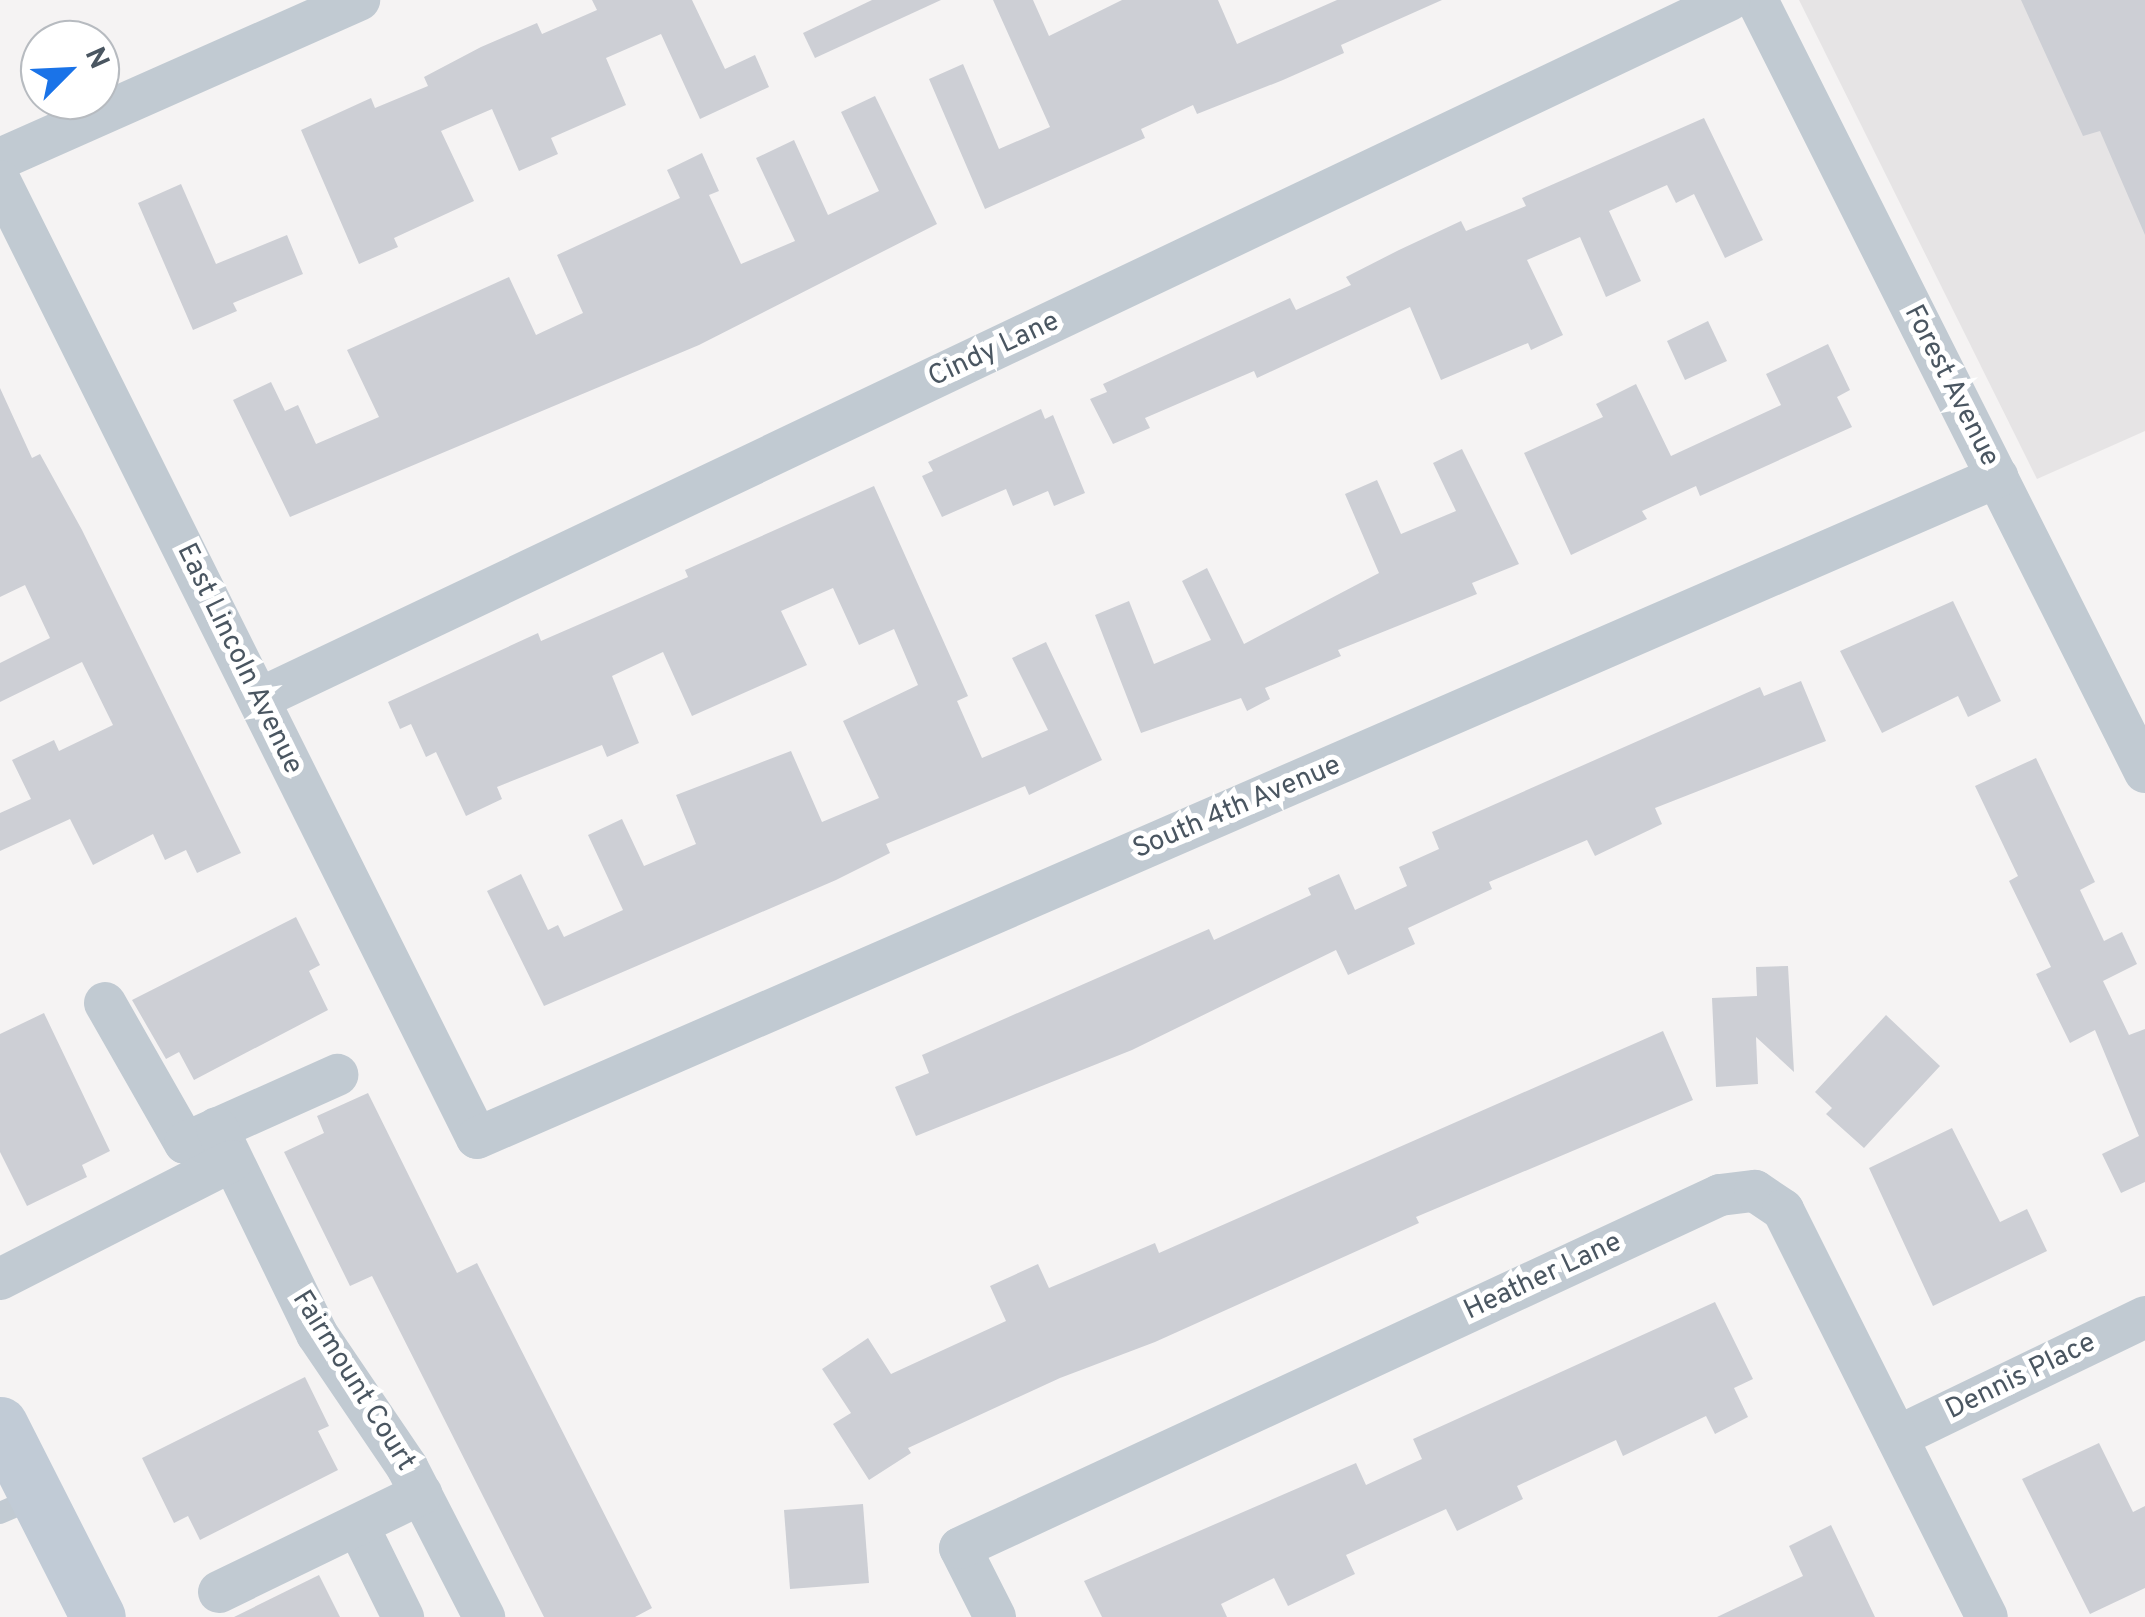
<!DOCTYPE html>
<style>
body{margin:0}
#map{position:relative;width:2145px;height:1617px;overflow:hidden;background:#f5f3f3;font-family:Overpass,sans-serif}
div>[style]{position:absolute}
.education>*{inset:0;background:#e6e4e5}
.building>*{inset:0;background:#cdcfd5}
.service>*{height:22px;margin:-11px;padding:0 11px;transform-origin:11px;border-radius:11px;background:#c1cad2}
.minor>*{height:42px;margin:-21px;padding:0 21px;transform-origin:21px;border-radius:21px;background:#c1cad2}
.secondary>*{height:55px;margin:-27.5px;padding:0 27.5px;transform-origin:27.5px;border-radius:27.5px;background:#c1cbd6}
span{translate:-50% -50%;white-space:nowrap;text-align:center;line-height:1.15;-webkit-text-stroke:10px #fff;paint-order:stroke}
.street-label{font-size:28px;color:#4a5661}
.north{position:absolute;left:20px;top:20px;width:100px;height:100px;box-sizing:border-box;background:#fff;border:2px solid #b7bbc0;border-radius:50%;rotate:66deg;font-size:28px;font-weight:700;line-height:40px;text-align:center;color:#4a5661}
.north::after{content:'';display:block;margin:auto;width:35px;height:45px;background:#1a73e8;clip-path:polygon(50% 0,100% 100%,50% 72%,0 100%)}
</style>
<div id="map">
<div class="education">
<div style="clip-path:polygon(1799px 0,2145px 0,2145px 431px,2037px 479px)"></div>
</div>
<div class="building">
<div style="clip-path:polygon(592px 0,692px 0,725px 69px,755px 55px,769px 87px,700px 119px,661px 34px,606px 58px,626px 105px,551px 138px,558px 154px,519px 171px,492px 109px,441px 131px,474px 201px,394px 238px,398px 247px,359px 264px,301px 130px,371px 98px,375px 108px,428px 86px,424px 77px,481px 47px,537px 23px,542px 34px,597px 10px)"></div>
<div style="clip-path:polygon(872px 0,941px 0,815px 58px,803px 33px)"></div>
<div style="clip-path:polygon(993px 0,1033px 0,1049px 36px,1122px 0,1218px 0,1237px 44px,1337px 0,1442px 0,1341px 45px,1344px 53px,1283px 80px,1197px 114px,1193px 105px,1141px 129px,1145px 138px,985px 209px,929px 79px,963px 64px,999px 149px,1050px 127px)"></div>
<div style="clip-path:polygon(2021px 0,2145px 0,2145px 235px,2100px 131px,2083px 136px)"></div>
<div style="clip-path:polygon(875px 96px,937px 224px,699px 345px,290px 517px,233px 400px,271px 382px,285px 411px,298px 405px,316px 444px,379px 417px,347px 350px,509px 277px,536px 335px,583px 313px,557px 255px,680px 198px,667px 170px,702px 153px,719px 191px,709px 195px,741px 264px,795px 241px,756px 158px,794px 140px,828px 215px,879px 191px,841px 112px)"></div>
<div style="clip-path:polygon(1704px 118px,1763px 240px,1725px 258px,1694px 194px,1676px 203px,1667px 185px,1609px 211px,1641px 281px,1606px 297px,1580px 237px,1527px 260px,1563px 335px,1531px 350px,1528px 343px,1441px 380px,1410px 307px,1257px 378px,1254px 371px,1145px 418px,1150px 428px,1113px 444px,1090px 399px,1107px 392px,1103px 384px,1290px 298px,1296px 310px,1351px 285px,1346px 277px,1399px 250px,1461px 221px,1466px 231px,1526px 206px,1522px 198px)"></div>
<div style="clip-path:polygon(181px 184px,216px 264px,287px 235px,303px 274px,233px 303px,237px 311px,193px 330px,138px 203px)"></div>
<div style="clip-path:polygon(1708px 321px,1727px 361px,1685px 380px,1667px 341px)"></div>
<div style="clip-path:polygon(1828px 344px,1850px 390px,1837px 397px,1852px 427px,1700px 496px,1696px 486px,1642px 511px,1647px 519px,1571px 555px,1524px 453px,1603px 417px,1596px 404px,1636px 384px,1671px 456px,1781px 405px,1766px 374px)"></div>
<div style="clip-path:polygon(0 388px,32px 458px,40px 454px,82px 530px,241px 853px,197px 873px,186px 850px,165px 860px,153px 834px,93px 865px,70px 819px,0 851px,0 813px,31px 799px,12px 760px,54px 740px,59px 751px,113px 725px,82px 662px,0 702px,0 663px,50px 638px,25px 585px,0 597px)"></div>
<div style="clip-path:polygon(1041px 409px,1045px 419px,1053px 415px,1085px 493px,1054px 506px,1048px 491px,1013px 506px,1006px 489px,942px 517px,922px 476px,933px 471px,928px 462px)"></div>
<div style="clip-path:polygon(1462px 449px,1519px 564px,1472px 583px,1477px 594px,1338px 650px,1341px 656px,1265px 688px,1270px 699px,1247px 711px,1241px 698px,1141px 733px,1095px 615px,1129px 601px,1154px 664px,1211px 640px,1182px 581px,1207px 568px,1244px 644px,1379px 573px,1345px 494px,1377px 480px,1401px 534px,1456px 511px,1433px 463px)"></div>
<div style="clip-path:polygon(874px 486px,968px 696px,957px 701px,982px 758px,1048px 730px,1012px 658px,1046px 642px,1102px 760px,1029px 795px,1025px 786px,886px 844px,890px 853px,836px 880px,544px 1006px,487px 891px,521px 874px,548px 930px,558px 925px,564px 937px,623px 910px,588px 835px,622px 819px,644px 866px,696px 844px,676px 795px,791px 751px,822px 822px,879px 798px,843px 721px,918px 685px,894px 629px,859px 645px,833px 588px,781px 611px,807px 665px,692px 716px,663px 652px,612px 676px,639px 743px,607px 757px,602px 745px,497px 787px,502px 799px,466px 816px,436px 752px,426px 757px,411px 724px,400px 729px,388px 702px,538px 633px,541px 641px,688px 577px,685px 570px)"></div>
<div style="clip-path:polygon(1953px 601px,2001px 701px,1968px 717px,1958px 696px,1882px 733px,1840px 651px)"></div>
<div style="clip-path:polygon(1801px 681px,1826px 741px,1655px 808px,1662px 824px,1595px 856px,1587px 840px,1489px 882px,1492px 889px,1408px 928px,1415px 944px,1348px 975px,1336px 950px,1132px 1050px,916px 1136px,895px 1087px,929px 1073px,922px 1055px,1209px 929px,1214px 940px,1311px 895px,1308px 888px,1339px 874px,1355px 910px,1407px 886px,1399px 867px,1439px 849px,1432px 832px,1760px 687px,1764px 696px)"></div>
<div style="clip-path:polygon(2036px 758px,2095px 882px,2080px 890px,2104px 941px,2122px 932px,2137px 964px,2103px 981px,2129px 1035px,2145px 1029px,2145px 1182px,2121px 1193px,2102px 1154px,2139px 1136px,2095px 1030px,2070px 1043px,2036px 974px,2051px 967px,2009px 881px,2018px 876px,1975px 786px)"></div>
<div style="clip-path:polygon(296px 917px,320px 965px,309px 971px,328px 1010px,194px 1080px,179px 1052px,166px 1059px,132px 1000px)"></div>
<div style="clip-path:polygon(1788px 966px,1794px 1072px,1756px 1037px,1758px 1084px,1716px 1087px,1712px 998px,1757px 996px,1756px 967px)"></div>
<div style="clip-path:polygon(44px 1013px,110px 1151px,82px 1165px,87px 1177px,27px 1206px,0 1152px,0 1034px)"></div>
<div style="clip-path:polygon(1886px 1015px,1940px 1066px,1864px 1148px,1826px 1114px,1832px 1108px,1815px 1092px)"></div>
<div style="clip-path:polygon(1663px 1031px,1693px 1100px,1416px 1217px,1419px 1223px,1155px 1342px,1060px 1378px,908px 1448px,911px 1453px,869px 1480px,833px 1424px,851px 1413px,822px 1369px,868px 1338px,891px 1374px,1006px 1321px,990px 1286px,1038px 1264px,1049px 1288px,1155px 1243px,1159px 1253px)"></div>
<div style="clip-path:polygon(368px 1093px,457px 1273px,477px 1263px,652px 1608px,635px 1617px,544px 1617px,372px 1276px,350px 1286px,284px 1152px,324px 1133px,317px 1116px)"></div>
<div style="clip-path:polygon(1952px 1128px,2000px 1222px,2027px 1209px,2047px 1251px,1933px 1306px,1869px 1168px)"></div>
<div style="clip-path:polygon(1715px 1302px,1753px 1379px,1734px 1388px,1748px 1417px,1715px 1434px,1706px 1416px,1623px 1456px,1616px 1440px,1517px 1486px,1523px 1499px,1457px 1531px,1446px 1509px,1346px 1555px,1355px 1574px,1288px 1606px,1274px 1578px,1221px 1604px,1227px 1617px,1102px 1617px,1084px 1581px,1356px 1463px,1366px 1485px,1422px 1459px,1413px 1439px)"></div>
<div style="clip-path:polygon(305px 1377px,329px 1426px,318px 1431px,338px 1470px,200px 1540px,188px 1516px,174px 1523px,142px 1458px)"></div>
<div style="clip-path:polygon(2099px 1443px,2133px 1512px,2145px 1506px,2145px 1588px,2090px 1614px,2022px 1479px)"></div>
<div style="clip-path:polygon(863px 1504px,869px 1583px,790px 1589px,784px 1510px)"></div>
<div style="clip-path:polygon(1831px 1525px,1875px 1617px,1717px 1617px,1803px 1576px,1789px 1546px)"></div>
<div style="clip-path:polygon(319px 1575px,340px 1617px,234px 1617px)"></div>
</div>
<div class="service">
<div style="left:0;top:1513px;width:40px;rotate:-23.4deg"></div>
</div>
<div class="minor">
<div style="left:1757px;top:0;width:864px;rotate:63.32deg"></div>
<div style="left:0;top:159px;width:393px;rotate:-23.9deg"></div>
<div style="left:0;top:181px;width:1069px;rotate:63.51deg"></div>
<div style="left:477px;top:1138px;width:1658px;rotate:-23.5deg"></div>
<div style="left:259px;top:699px;width:1628px;rotate:-25.43deg"></div>
<div style="left:105px;top:1003px;width:161px;rotate:60.3deg"></div>
<div style="left:185px;top:1143px;width:167px;rotate:-24.1deg"></div>
<div style="left:217px;top:1128px;width:229px;rotate:64.1deg"></div>
<div style="left:317px;top:1334px;width:161px;rotate:55.9deg"></div>
<div style="left:407px;top:1467px;width:169px;rotate:62.8deg"></div>
<div style="left:0;top:1279px;width:260px;rotate:-27deg"></div>
<div style="left:1897px;top:1437px;width:276px;rotate:-25.8deg"></div>
<div style="left:358px;top:1526px;width:102px;rotate:63.7deg"></div>
<div style="left:219px;top:1592px;width:225px;rotate:-25.9deg"></div>
<div style="left:995px;top:1617px;width:77px;rotate:-116.9deg"></div>
<div style="left:960px;top:1548px;width:838px;rotate:-24.91deg"></div>
<div style="left:1720px;top:1195px;width:35px;rotate:-7deg"></div>
<div style="left:1755px;top:1191px;width:34px;rotate:34deg"></div>
<div style="left:1783px;top:1210px;width:455px;rotate:63.4deg"></div>
</div>
<div class="secondary">
<div style="left:0;top:1424px;width:216px;rotate:63.1deg"></div>
</div>
<div class="street-label">
<span style="left:994px;top:350px;rotate:-25deg">Cindy Lane</span>
<span style="left:1951px;top:386px;rotate:63deg">Forest Avenue</span>
<span style="left:239px;top:659px;rotate:64deg">East Lincoln Avenue</span>
<span style="left:1237px;top:808px;rotate:-23deg">South 4th Avenue</span>
<span style="left:1543px;top:1277px;rotate:-25deg">Heather Lane</span>
<span style="left:2021px;top:1377px;rotate:-26deg">Dennis Place</span>
<span style="left:353px;top:1381px;rotate:58deg">Fairmount Court</span>
</div>
<div class="north">N</div>
</div>
